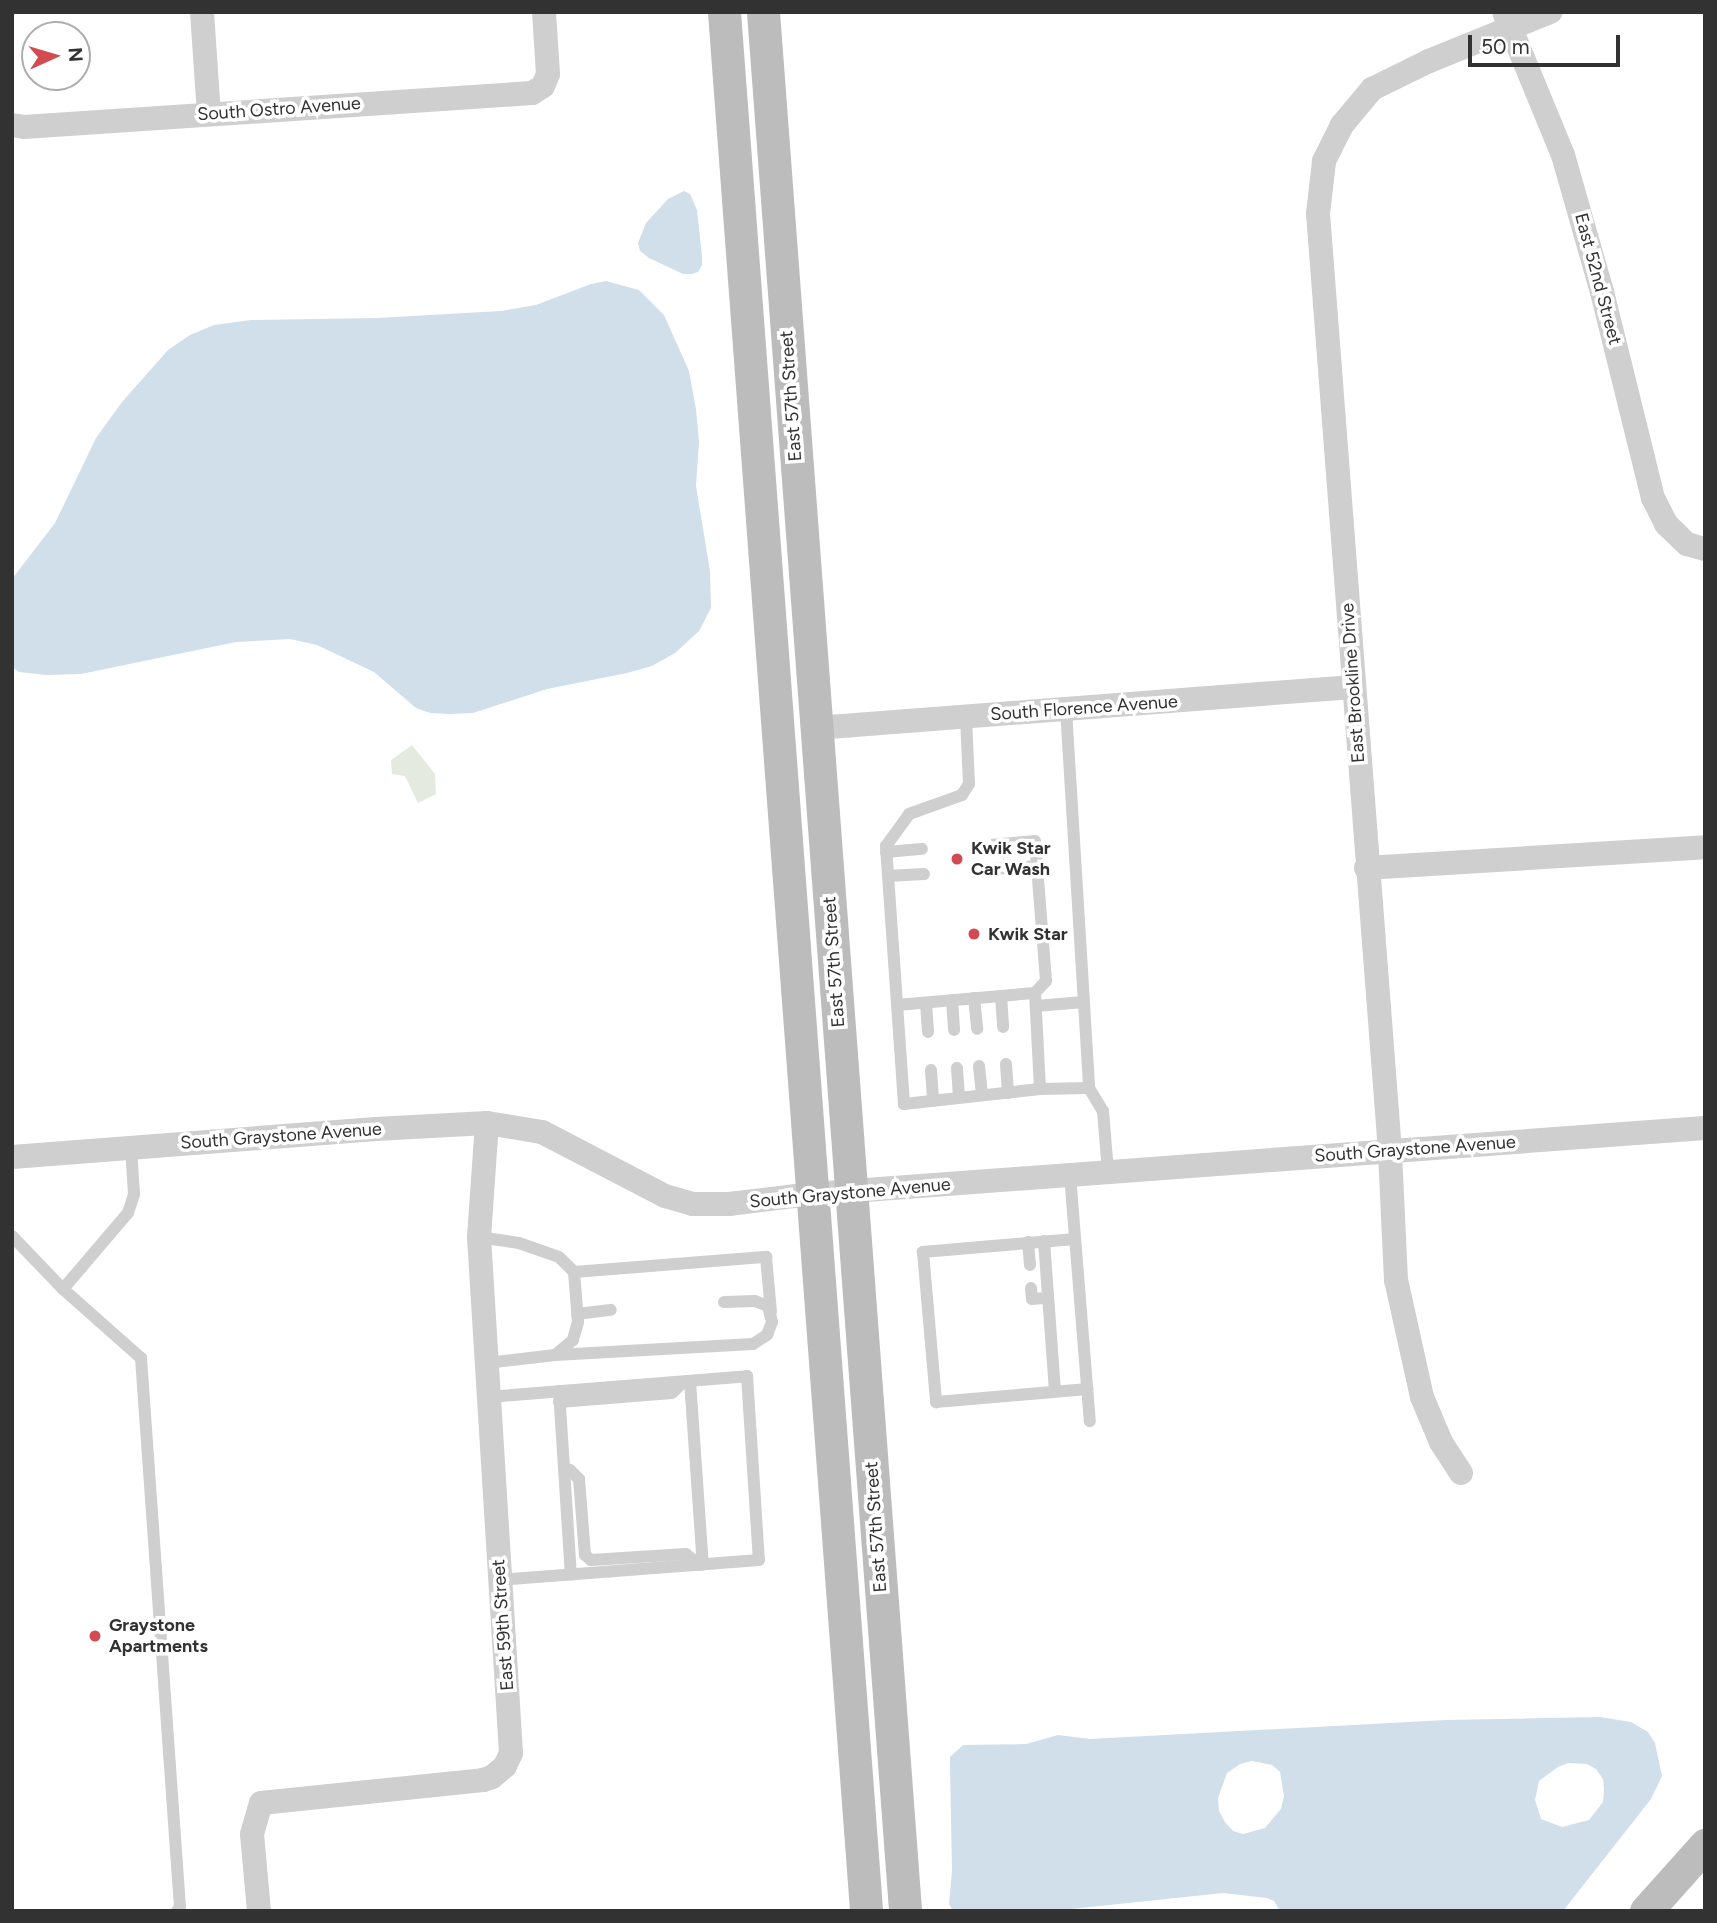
<!DOCTYPE html>
<style>
body{margin:0}
#map{position:relative;width:1717px;height:1923px;overflow:hidden;background:#fff;font-family:Figtree,sans-serif}
div>[style]{position:absolute}
.green>*{inset:0;background:#e4eadf}
.water>*{inset:0;background:#d1dfea}
.lane>*{height:12px;margin:-6px;padding:0 6px;transform-origin:6px;border-radius:6px;background:#cfcfcf}
.street>*{height:24px;margin:-12px;padding:0 12px;transform-origin:12px;border-radius:12px;background:#cfcfcf}
.secondary>*{height:33px;margin:-16.5px;padding:0 16.5px;transform-origin:16.5px;border-radius:16.5px;background:#bcbcbc}
.dots>*{width:19px;height:19px;translate:-50% -50%;box-sizing:border-box;border:4px solid #fff;border-radius:50%}
span{translate:-50% -50%;white-space:nowrap;text-align:center;line-height:1.15;-webkit-text-stroke:7px #fff;paint-order:stroke}
.street-label{font-size:18px;color:#323232}
.poi-label{font-size:18px;color:#323232;font-weight:700}
.left{translate:0 -50%;text-align:left}
.frame{position:absolute;inset:0;border:14px solid #323232;pointer-events:none}
.north{position:absolute;left:21px;top:21px;width:70px;height:70px;box-sizing:border-box;background:#fff;border:2px solid #adadad;border-radius:50%;rotate:86deg;font-size:19px;font-weight:700;line-height:28px;text-align:center;color:#323232}
.north::after{content:'';display:block;margin:auto;width:24px;height:32px;background:#d14b51;clip-path:polygon(50% 0,100% 100%,50% 72%,0 100%)}
.scale{position:absolute;left:1468px;top:35px;width:152px;height:32px;box-sizing:border-box;border:4px solid #323232;border-top:0;padding-left:9px;font-size:21px;line-height:24px;white-space:nowrap;color:#323232;-webkit-text-stroke:5px #fff;paint-order:stroke}
</style>
<div id="map">
<div class="green">
<div style="clip-path:polygon(412px 745px,435px 774px,436px 794px,418px 803px,405px 776px,392px 774px,391px 760px)"></div>
</div>
<div class="water">
<div style="clip-path:polygon(684px 191px,690px 194px,697px 210px,702px 256px,702px 265px,698px 272px,692px 274px,683px 274px,649px 258px,640px 251px,638px 243px,646px 223px,668px 199px)"></div>
<div style="clip-path:polygon(606px 281px,639px 290px,664px 315px,689px 371px,696px 409px,699px 442px,696px 486px,710px 571px,711px 608px,699px 631px,675px 653px,652px 666px,627px 673px,547px 689px,473px 713px,449px 714px,430px 713px,416px 708px,374px 672px,317px 645px,290px 639px,236px 642px,81px 674px,46px 675px,19px 672px,12px 667px,12px 579px,55px 523px,96px 438px,122px 402px,168px 350px,190px 335px,214px 325px,251px 320px,377px 318px,501px 311px,536px 305px,591px 284px)"></div>
<div style="clip-path:polygon(evenodd,1600px 1717px,1631px 1722px,1648px 1732px,1655px 1743px,1662px 1776px,1651px 1799px,1563px 1911px,1280px 1911px,1274px 1901px,1267px 1898px,1223px 1893px,1052px 1911px,953px 1911px,949px 1904px,952px 1871px,950px 1765px,950px 1757px,963px 1745px,1026px 1744px,1058px 1735px,1090px 1739px,1446px 1720px,1600px 1717px,1252px 1761px,1272px 1765px,1280px 1772px,1284px 1796px,1281px 1809px,1265px 1828px,1243px 1834px,1233px 1831px,1225px 1822px,1219px 1811px,1218px 1798px,1227px 1773px,1240px 1764px,1252px 1761px,1600px 1717px,1568px 1763px,1587px 1764px,1596px 1769px,1603px 1779px,1604px 1789px,1603px 1802px,1589px 1820px,1562px 1827px,1541px 1819px,1535px 1800px,1539px 1781px,1558px 1767px,1568px 1763px)"></div>
</div>
<div class="lane">
<div style="left:1066px;top:709px;width:380px;rotate:86.5deg"></div>
<div style="left:991px;top:845px;width:44px;rotate:-5.2deg"></div>
<div style="left:1035px;top:841px;width:140px;rotate:85.5deg"></div>
<div style="left:1046px;top:981px;width:16px;rotate:133deg"></div>
<div style="left:886px;top:852px;width:36px;rotate:-5deg"></div>
<div style="left:992px;top:869px;width:45px;rotate:-3.8deg"></div>
<div style="left:888px;top:876px;width:36px;rotate:-3deg"></div>
<div style="left:1001px;top:996px;width:31px;rotate:86deg"></div>
<div style="left:974px;top:998px;width:31px;rotate:84deg"></div>
<div style="left:952px;top:1000px;width:30px;rotate:86deg"></div>
<div style="left:926px;top:1003px;width:29px;rotate:86deg"></div>
<div style="left:897px;top:1005px;width:139px;rotate:-5deg"></div>
<div style="left:1035px;top:993px;width:96px;rotate:87deg"></div>
<div style="left:1040px;top:1089px;width:137px;rotate:173.7deg"></div>
<div style="left:904px;top:1104px;width:259px;rotate:-94deg"></div>
<div style="left:886px;top:846px;width:39px;rotate:-54deg"></div>
<div style="left:909px;top:814px;width:56px;rotate:-19.7deg"></div>
<div style="left:962px;top:795px;width:13px;rotate:-58deg"></div>
<div style="left:969px;top:784px;width:67px;rotate:-92.6deg"></div>
<div style="left:1036px;top:1006px;width:48px;rotate:-4.8deg"></div>
<div style="left:1006px;top:1064px;width:29px;rotate:86deg"></div>
<div style="left:979px;top:1066px;width:29px;rotate:84deg"></div>
<div style="left:957px;top:1068px;width:30px;rotate:86deg"></div>
<div style="left:931px;top:1070px;width:31px;rotate:86deg"></div>
<div style="left:1040px;top:1089px;width:49px;rotate:-1.2deg"></div>
<div style="left:1089px;top:1088px;width:27px;rotate:59deg"></div>
<div style="left:1103px;top:1111px;width:61px;rotate:85.3deg"></div>
<div style="left:1070px;top:1175px;width:247px;rotate:85.4deg"></div>
<div style="left:12px;top:1236px;width:74px;rotate:46.1deg"></div>
<div style="left:63px;top:1289px;width:104px;rotate:41.5deg"></div>
<div style="left:141px;top:1358px;width:550px;rotate:85.94deg"></div>
<div style="left:180px;top:1907px;width:5px;rotate:127deg"></div>
<div style="left:479px;top:1237px;width:40px;rotate:8.5deg"></div>
<div style="left:519px;top:1243px;width:42px;rotate:19.3deg"></div>
<div style="left:559px;top:1257px;width:21px;rotate:45deg"></div>
<div style="left:574px;top:1272px;width:50px;rotate:85.4deg"></div>
<div style="left:578px;top:1322px;width:19px;rotate:106deg"></div>
<div style="left:573px;top:1340px;width:23px;rotate:140deg"></div>
<div style="left:555px;top:1355px;width:69px;rotate:173.4deg"></div>
<div style="left:1075px;top:1239px;width:153px;rotate:175.1deg"></div>
<div style="left:923px;top:1252px;width:151px;rotate:85deg"></div>
<div style="left:936px;top:1402px;width:152px;rotate:-4.9deg"></div>
<div style="left:1044px;top:1241px;width:151px;rotate:85.8deg"></div>
<div style="left:1028px;top:1242px;width:23px;rotate:85deg"></div>
<div style="left:574px;top:1272px;width:193px;rotate:-4.5deg"></div>
<div style="left:766px;top:1257px;width:55px;rotate:84.8deg"></div>
<div style="left:1031px;top:1288px;width:11px;rotate:85deg"></div>
<div style="left:1032px;top:1299px;width:16px;rotate:-4deg"></div>
<div style="left:63px;top:1289px;width:100px;rotate:-49.5deg"></div>
<div style="left:128px;top:1213px;width:20px;rotate:-72deg"></div>
<div style="left:134px;top:1194px;width:47px;rotate:-93.7deg"></div>
<div style="left:577px;top:1314px;width:34px;rotate:-7deg"></div>
<div style="left:555px;top:1355px;width:198px;rotate:-3.2deg"></div>
<div style="left:753px;top:1344px;width:17px;rotate:-33deg"></div>
<div style="left:767px;top:1335px;width:14px;rotate:-69deg"></div>
<div style="left:772px;top:1322px;width:16px;rotate:-104deg"></div>
<div style="left:768px;top:1306px;width:14px;rotate:-159deg"></div>
<div style="left:755px;top:1301px;width:31px;rotate:178deg"></div>
<div style="left:690px;top:1381px;width:184px;rotate:86deg"></div>
<div style="left:559px;top:1391px;width:184px;rotate:86.3deg"></div>
<div style="left:488px;top:1397px;width:260px;rotate:-4.6deg"></div>
<div style="left:747px;top:1376px;width:184px;rotate:86.3deg"></div>
<div style="left:759px;top:1560px;width:260px;rotate:175.6deg"></div>
<div style="left:559px;top:1402px;width:113px;rotate:-4.6deg"></div>
<div style="left:672px;top:1393px;width:16px;rotate:-45deg"></div>
<div style="left:564px;top:1468px;width:6px;rotate:18deg"></div>
<div style="left:570px;top:1470px;width:13px;rotate:45deg"></div>
<div style="left:579px;top:1479px;width:76px;rotate:85.5deg"></div>
<div style="left:585px;top:1555px;width:8px;rotate:40deg"></div>
<div style="left:591px;top:1560px;width:95px;rotate:-3.6deg"></div>
<div style="left:686px;top:1554px;width:17px;rotate:40deg"></div>
</div>
<div class="street">
<div style="left:202px;top:12px;width:102px;rotate:86.1deg"></div>
<div style="left:1504px;top:12px;width:155px;rotate:67.6deg"></div>
<div style="left:1563px;top:155px;width:142px;rotate:74.1deg"></div>
<div style="left:1602px;top:292px;width:212px;rotate:76.1deg"></div>
<div style="left:1653px;top:498px;width:29px;rotate:63deg"></div>
<div style="left:1666px;top:524px;width:29px;rotate:44deg"></div>
<div style="left:1687px;top:544px;width:19px;rotate:16deg"></div>
<div style="left:12px;top:125px;width:12px;rotate:9deg"></div>
<div style="left:24px;top:127px;width:509px;rotate:-3.83deg"></div>
<div style="left:532px;top:93px;width:13px;rotate:-32deg"></div>
<div style="left:543px;top:86px;width:13px;rotate:-67deg"></div>
<div style="left:548px;top:74px;width:62px;rotate:-93.7deg"></div>
<div style="left:816px;top:728px;width:539px;rotate:-4.37deg"></div>
<div style="left:1366px;top:868px;width:340px;rotate:-3.5deg"></div>
<div style="left:12px;top:1157px;width:365px;rotate:-4.4deg"></div>
<div style="left:376px;top:1129px;width:111px;rotate:-3.1deg"></div>
<div style="left:487px;top:1123px;width:56px;rotate:9.3deg"></div>
<div style="left:542px;top:1132px;width:139px;rotate:27.5deg"></div>
<div style="left:665px;top:1196px;width:29px;rotate:16deg"></div>
<div style="left:693px;top:1204px;width:36px"></div>
<div style="left:729px;top:1204px;width:84px;rotate:-6.9deg"></div>
<div style="left:812px;top:1194px;width:895px;rotate:-4.23deg"></div>
<div style="left:1461px;top:1473px;width:37px;rotate:-123deg"></div>
<div style="left:1441px;top:1442px;width:49px;rotate:-112.9deg"></div>
<div style="left:1422px;top:1397px;width:120px;rotate:-102.5deg"></div>
<div style="left:1396px;top:1280px;width:129px;rotate:-92.7deg"></div>
<div style="left:1390px;top:1151px;width:940px;rotate:-94.39deg"></div>
<div style="left:1318px;top:214px;width:53px;rotate:-83.5deg"></div>
<div style="left:1324px;top:161px;width:40px;rotate:-63.4deg"></div>
<div style="left:1342px;top:125px;width:47px;rotate:-50.2deg"></div>
<div style="left:1372px;top:89px;width:64px;rotate:-26.2deg"></div>
<div style="left:1429px;top:61px;width:131px;rotate:-22deg"></div>
<div style="left:259px;top:1911px;width:77px;rotate:-95.2deg"></div>
<div style="left:252px;top:1834px;width:32px;rotate:-74deg"></div>
<div style="left:261px;top:1803px;width:223px;rotate:-5.9deg"></div>
<div style="left:483px;top:1780px;width:9px;rotate:-18deg"></div>
<div style="left:492px;top:1777px;width:17px;rotate:-40deg"></div>
<div style="left:505px;top:1766px;width:14px;rotate:-65deg"></div>
<div style="left:511px;top:1753px;width:517px;rotate:-93.55deg"></div>
<div style="left:479px;top:1237px;width:114px;rotate:-86deg"></div>
</div>
<div class="secondary">
<div style="left:724px;top:12px;width:1904px;rotate:85.72deg"></div>
<div style="left:763px;top:12px;width:1904px;rotate:85.72deg"></div>
<div style="left:1646px;top:1911px;width:89px;rotate:-48.2deg"></div>
</div>
<div class="dots">
<div style="left:957px;top:859px;background:#d14b51"></div>
<div style="left:974px;top:934px;background:#d14b51"></div>
<div style="left:95px;top:1636px;background:#d14b51"></div>
</div>
<div class="street-label">
<span style="left:279px;top:109px;rotate:-4deg">South Ostro Avenue</span>
<span style="left:1598px;top:279px;rotate:75deg">East 52nd Street</span>
<span style="left:791px;top:396px;rotate:-94deg">East 57th Street</span>
<span style="left:1353px;top:683px;rotate:-94deg">East Brookline Drive</span>
<span style="left:1084px;top:708px;rotate:-4deg">South Florence Avenue</span>
<span style="left:834px;top:962px;rotate:-94deg">East 57th Street</span>
<span style="left:281px;top:1136px;rotate:-4deg">South Graystone Avenue</span>
<span style="left:1415px;top:1149px;rotate:-4deg">South Graystone Avenue</span>
<span style="left:850px;top:1193px;rotate:-5deg">South Graystone Avenue</span>
<span style="left:876px;top:1527px;rotate:-94deg">East 57th Street</span>
<span style="left:503px;top:1625px;rotate:-94deg">East 59th Street</span>
</div>
<div class="poi-label">
<span class="left" style="left:971px;top:859px">Kwik Star<br>Car Wash</span>
<span class="left" style="left:988px;top:934px">Kwik Star</span>
<span class="left" style="left:109px;top:1636px">Graystone<br>Apartments</span>
</div>
<div class="frame"></div>
<div class="north">N</div>
<div class="scale">50 m</div>
</div>
